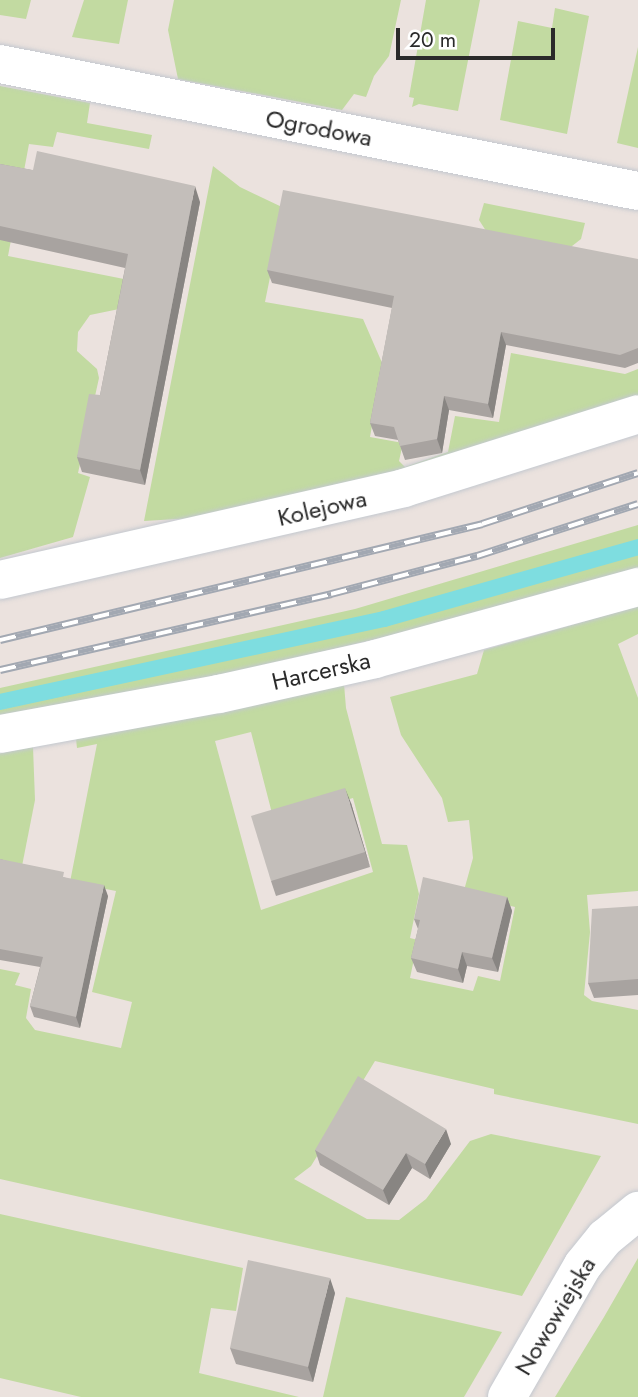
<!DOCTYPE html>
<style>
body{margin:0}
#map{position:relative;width:638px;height:1397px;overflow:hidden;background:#ebe2de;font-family:Jost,sans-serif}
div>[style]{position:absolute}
.green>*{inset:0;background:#c2daa1}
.stream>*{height:16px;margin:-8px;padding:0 8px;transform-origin:8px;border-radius:8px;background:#7edde0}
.roads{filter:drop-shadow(0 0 2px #c3c8cf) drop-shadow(0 0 2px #c3c8cf)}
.minor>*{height:38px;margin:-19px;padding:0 19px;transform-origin:19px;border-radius:19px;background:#fff}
.rail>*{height:8px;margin-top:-4px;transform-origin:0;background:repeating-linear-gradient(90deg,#fff 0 16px,#a2a8b2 0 32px);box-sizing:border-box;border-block:2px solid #a2a8b2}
.wall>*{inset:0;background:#a8a3a0}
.shaded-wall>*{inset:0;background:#888582}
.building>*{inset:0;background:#c3beba}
span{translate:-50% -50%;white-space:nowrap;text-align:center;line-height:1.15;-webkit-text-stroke:6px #fff;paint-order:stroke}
.street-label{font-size:24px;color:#2a2a2a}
.scale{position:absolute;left:396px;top:28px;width:159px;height:32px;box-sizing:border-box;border:4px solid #2a2a2a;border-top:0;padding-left:9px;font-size:21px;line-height:24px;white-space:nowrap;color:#2a2a2a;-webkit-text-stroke:5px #fff;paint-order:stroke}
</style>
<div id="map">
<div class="green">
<div style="clip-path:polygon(0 0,31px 0,26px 19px,0 15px)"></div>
<div style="clip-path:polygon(84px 0,128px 0,119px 44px,72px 37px)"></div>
<div style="clip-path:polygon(174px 0,401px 0,389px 56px,374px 76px,366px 97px,354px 94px,342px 110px,178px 79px,168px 30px)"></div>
<div style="clip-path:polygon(426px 0,480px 0,458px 111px,419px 104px,412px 107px,414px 98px,409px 97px)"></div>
<div style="clip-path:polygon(555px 8px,589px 16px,567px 134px,500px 120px,518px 21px,552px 28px)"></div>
<div style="clip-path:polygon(638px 47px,638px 148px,617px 143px)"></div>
<div style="clip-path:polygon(0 86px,90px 103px,87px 123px,152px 135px,149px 149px,57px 132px,53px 147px,29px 144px,8px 256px,139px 282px,124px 308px,90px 315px,78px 332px,77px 351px,97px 369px,99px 378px,78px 473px,90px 477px,73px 537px,0 558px)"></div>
<div style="clip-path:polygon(213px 166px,240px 187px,284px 208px,265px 302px,363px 319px,383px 365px,370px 437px,403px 443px,399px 461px,405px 467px,448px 452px,455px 416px,499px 422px,511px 353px,625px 374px,638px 369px,638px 400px,460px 461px,194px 518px,144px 521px)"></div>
<div style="clip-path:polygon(484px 203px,585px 223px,581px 239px,567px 250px,488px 234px,479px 220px)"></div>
<div style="clip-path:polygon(638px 525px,638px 570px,527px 603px,203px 680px,0 718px,0 688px,355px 609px)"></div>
<div style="clip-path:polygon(evenodd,638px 606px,638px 634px,618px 644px,638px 698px,638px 891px,587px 895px,590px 932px,584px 995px,592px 1001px,638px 1010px,638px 1124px,494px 1094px,494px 1089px,375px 1061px,311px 1166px,294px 1179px,367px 1219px,399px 1220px,426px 1199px,470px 1141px,491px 1134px,601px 1156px,522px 1296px,0 1179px,0 969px,20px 973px,15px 985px,31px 989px,26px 1018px,35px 1030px,121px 1048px,132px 1002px,92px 992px,116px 891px,70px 882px,97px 744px,77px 748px,76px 739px,344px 684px,346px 708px,382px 844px,407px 845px,419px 894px,410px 938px,418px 940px,410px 978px,473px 991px,478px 976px,500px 981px,515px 907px,463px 894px,473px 858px,469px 820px,448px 822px,442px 798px,401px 735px,390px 697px,477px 674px,484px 650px,638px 606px,251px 732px,274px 821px,353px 798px,373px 872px,261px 910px,215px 741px,251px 732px)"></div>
<div style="clip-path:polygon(33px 747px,35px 800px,22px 866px,0 863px,0 753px)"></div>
<div style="clip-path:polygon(0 1214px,243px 1268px,236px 1311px,211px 1308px,199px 1373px,299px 1397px,81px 1397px,0 1378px)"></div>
<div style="clip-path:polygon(638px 1258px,638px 1397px,555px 1397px,604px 1317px)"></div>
<div style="clip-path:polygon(346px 1297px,502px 1332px,464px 1397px,323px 1397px)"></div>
</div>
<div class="stream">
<div style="left:0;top:702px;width:393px;rotate:-12.2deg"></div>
<div style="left:384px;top:619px;width:264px;rotate:-15.8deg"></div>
</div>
<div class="roads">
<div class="minor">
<div style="left:0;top:64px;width:651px;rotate:11.26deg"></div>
<div style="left:0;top:580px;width:414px;rotate:-12.8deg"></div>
<div style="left:404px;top:488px;width:245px;rotate:-17.5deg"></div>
<div style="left:0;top:734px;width:223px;rotate:-10.4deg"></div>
<div style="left:219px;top:694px;width:160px;rotate:-12.6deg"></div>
<div style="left:375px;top:659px;width:273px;rotate:-15.3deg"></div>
<div style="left:507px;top:1397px;width:152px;rotate:-60.1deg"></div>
<div style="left:583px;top:1265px;width:35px;rotate:-51deg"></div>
<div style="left:605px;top:1238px;width:43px;rotate:-39.3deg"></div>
</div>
</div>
<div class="rail">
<div style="left:0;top:640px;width:496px;rotate:-13.5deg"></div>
<div style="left:482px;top:524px;width:164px;rotate:-18.1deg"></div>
<div style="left:0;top:670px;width:340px;rotate:-12.9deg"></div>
<div style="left:331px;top:594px;width:151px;rotate:-14.6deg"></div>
<div style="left:477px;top:556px;width:169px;rotate:-17.9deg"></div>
</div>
<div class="wall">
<div style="clip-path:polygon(0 164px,200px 202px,145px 485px,82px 472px,77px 457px,100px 395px,125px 268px,0 240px)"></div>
<div style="clip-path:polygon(638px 259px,638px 363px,625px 368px,506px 345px,493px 418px,449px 410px,442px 453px,405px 460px,398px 440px,375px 436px,370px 423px,392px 308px,272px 283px,267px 270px)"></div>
<div style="clip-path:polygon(351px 803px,370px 867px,276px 896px,271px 881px)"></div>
<div style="clip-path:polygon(0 859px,66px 878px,108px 896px,80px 1028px,34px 1017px,30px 1006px,40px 967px,0 960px)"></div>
<div style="clip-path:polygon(507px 897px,512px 911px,498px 972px,467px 966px,463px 983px,417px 972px,411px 958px,418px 929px,414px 919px)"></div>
<div style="clip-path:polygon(638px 906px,638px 995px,594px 998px,588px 983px)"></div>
<div style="clip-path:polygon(451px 1144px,430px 1179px,412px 1168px,389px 1205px,320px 1165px,315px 1150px)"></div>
<div style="clip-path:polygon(335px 1293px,313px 1382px,236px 1364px,230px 1348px)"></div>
</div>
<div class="shaded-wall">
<div style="clip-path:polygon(195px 186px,200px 202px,145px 485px,140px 470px)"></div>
<div style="clip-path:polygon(501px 332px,506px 345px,493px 418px,488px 404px)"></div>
<div style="clip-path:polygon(444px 396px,449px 410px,442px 453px,437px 439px)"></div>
<div style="clip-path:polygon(345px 788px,351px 803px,370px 867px,365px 852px)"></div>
<div style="clip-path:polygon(104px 885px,108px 896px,80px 1028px,76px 1017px)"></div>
<div style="clip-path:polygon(507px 897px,512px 911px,498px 972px,492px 958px)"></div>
<div style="clip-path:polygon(462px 952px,467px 966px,463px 983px,458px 969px)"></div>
<div style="clip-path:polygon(446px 1129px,451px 1144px,430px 1179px,425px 1164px)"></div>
<div style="clip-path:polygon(406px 1153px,412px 1168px,389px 1205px,383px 1190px)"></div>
<div style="clip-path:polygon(330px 1278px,335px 1293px,313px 1382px,308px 1367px)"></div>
</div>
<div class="building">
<div style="clip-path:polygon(37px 151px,195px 186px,140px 470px,77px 457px,89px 394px,100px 395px,128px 254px,0 226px,0 164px,33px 170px)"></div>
<div style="clip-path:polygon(283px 190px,638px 259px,638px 348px,620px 355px,501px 332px,488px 404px,444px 396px,437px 439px,400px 446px,394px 427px,370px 423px,394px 296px,267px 270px)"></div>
<div style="clip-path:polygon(345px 788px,365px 852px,271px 881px,251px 816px)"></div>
<div style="clip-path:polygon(0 859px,64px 872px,63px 877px,104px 885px,76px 1017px,30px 1006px,43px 957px,0 949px)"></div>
<div style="clip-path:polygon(423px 877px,507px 897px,492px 958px,462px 952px,458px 969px,411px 958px,420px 920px,414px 919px)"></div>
<div style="clip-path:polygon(638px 906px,638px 979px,588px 983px,592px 909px)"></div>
<div style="clip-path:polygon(358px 1076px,446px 1129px,425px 1164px,406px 1153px,383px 1190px,315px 1150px)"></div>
<div style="clip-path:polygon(248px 1260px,330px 1278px,308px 1367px,230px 1348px)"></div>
</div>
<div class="street-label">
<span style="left:319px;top:128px;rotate:11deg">Ogrodowa</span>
<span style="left:322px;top:508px;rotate:-13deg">Kolejowa</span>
<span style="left:321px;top:671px;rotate:-13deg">Harcerska</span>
<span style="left:555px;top:1316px;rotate:-59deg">Nowowiejska</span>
</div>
<div class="scale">20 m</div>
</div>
